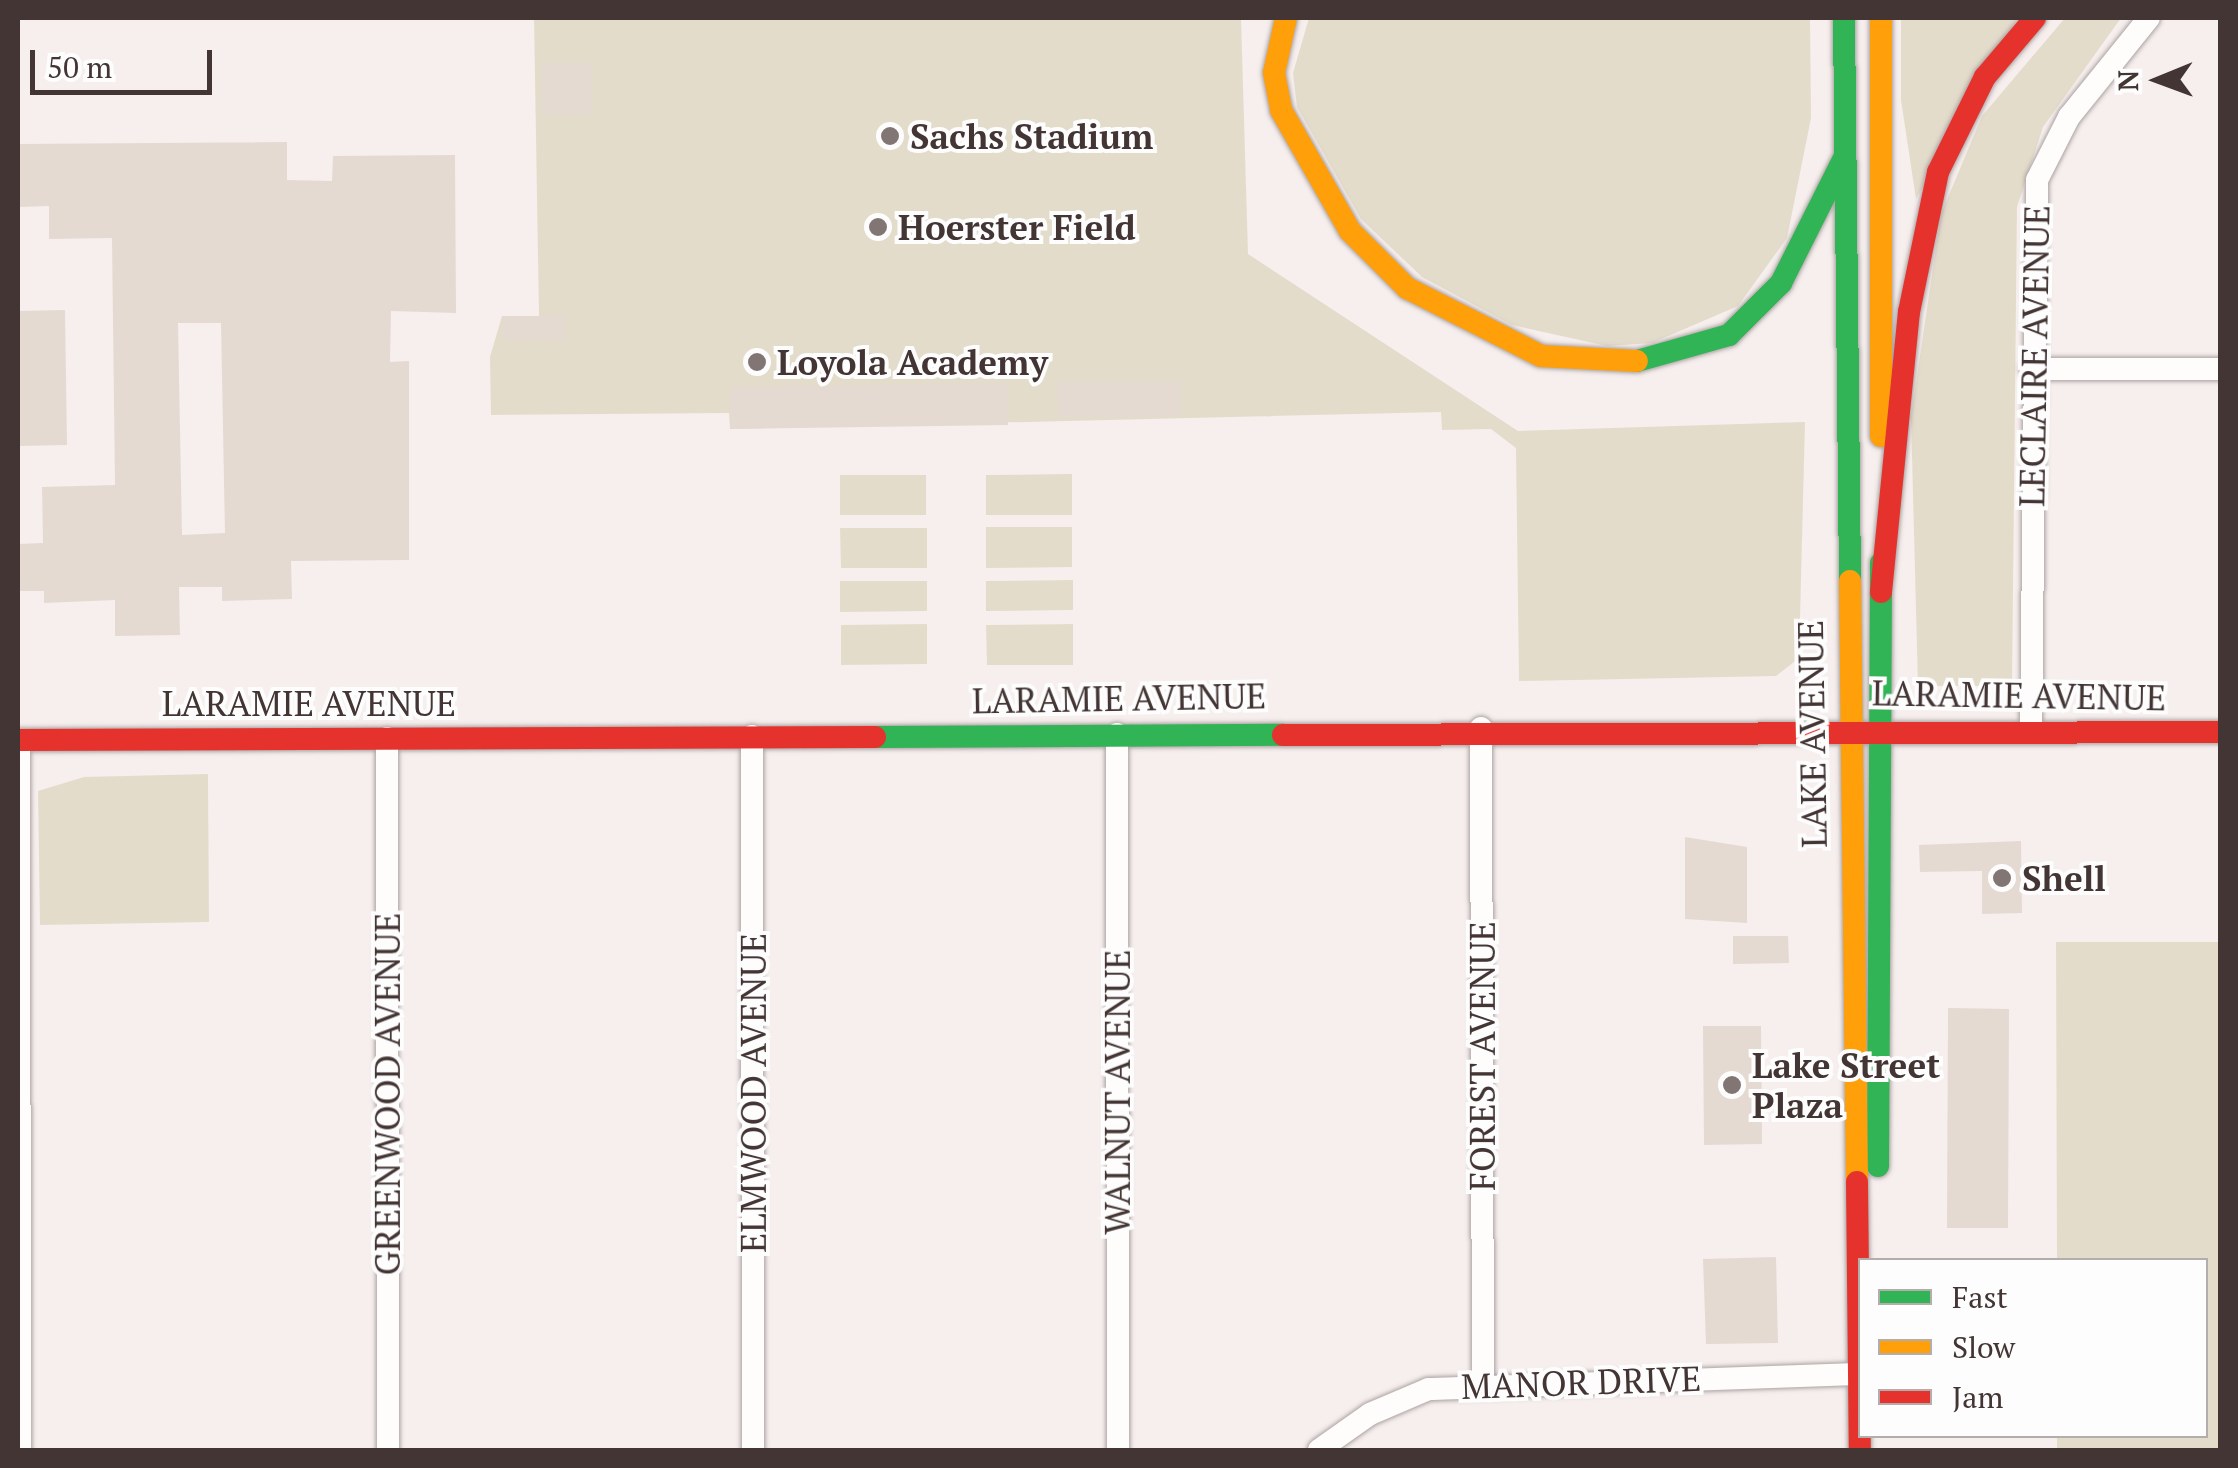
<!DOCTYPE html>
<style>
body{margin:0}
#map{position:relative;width:2238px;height:1468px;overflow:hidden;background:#f6efee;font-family:"PT Serif",serif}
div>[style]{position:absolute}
.green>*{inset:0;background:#e4dccb}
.building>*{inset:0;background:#e4dad2}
.roads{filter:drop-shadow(0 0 2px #aca3a2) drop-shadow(0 0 2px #aca3a2)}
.street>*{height:22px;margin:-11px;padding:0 11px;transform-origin:11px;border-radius:11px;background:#fefdfc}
.fast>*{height:22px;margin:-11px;padding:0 11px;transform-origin:11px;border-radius:11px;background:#30b455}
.slow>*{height:22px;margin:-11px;padding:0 11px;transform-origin:11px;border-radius:11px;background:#ff9f0a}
.jam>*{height:22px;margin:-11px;padding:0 11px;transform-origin:11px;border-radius:11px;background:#e5322d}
.dots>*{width:28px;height:28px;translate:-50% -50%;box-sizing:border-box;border:5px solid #fdfdfd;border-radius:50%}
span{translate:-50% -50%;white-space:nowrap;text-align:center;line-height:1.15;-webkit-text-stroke:8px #fdfdfd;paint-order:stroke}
.poi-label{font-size:35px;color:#433533;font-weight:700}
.left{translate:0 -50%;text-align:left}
.street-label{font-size:35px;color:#433533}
.frame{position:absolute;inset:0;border:20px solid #433533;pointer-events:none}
.legend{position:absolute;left:1858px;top:1258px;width:350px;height:180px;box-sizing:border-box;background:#fdfdfd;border:2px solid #b3adac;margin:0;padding:12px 18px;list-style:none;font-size:30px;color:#433533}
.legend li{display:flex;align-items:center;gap:20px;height:50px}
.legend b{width:50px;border:2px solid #b3adac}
.north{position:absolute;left:2108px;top:30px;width:100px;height:100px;-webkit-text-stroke:8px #fdfdfd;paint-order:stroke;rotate:269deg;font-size:28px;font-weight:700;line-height:40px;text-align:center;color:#433533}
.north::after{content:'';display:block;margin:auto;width:35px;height:45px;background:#433533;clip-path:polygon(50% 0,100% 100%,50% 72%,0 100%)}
.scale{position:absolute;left:30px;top:50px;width:182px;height:45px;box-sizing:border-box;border:5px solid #433533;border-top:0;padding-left:12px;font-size:30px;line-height:35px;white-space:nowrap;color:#433533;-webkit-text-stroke:8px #fdfdfd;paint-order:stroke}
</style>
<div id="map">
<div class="green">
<div style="clip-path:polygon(534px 18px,1241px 18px,1248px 254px,1518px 431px,1805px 422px,1799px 658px,1776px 676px,1519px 681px,1516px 448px,1491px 429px,1442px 430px,1441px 412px,730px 429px,729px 413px,491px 415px,490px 357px,502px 316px,539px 316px)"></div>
<div style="clip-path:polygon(1309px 18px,1810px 18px,1811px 118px,1787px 238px,1738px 306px,1652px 343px,1607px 346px,1512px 325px,1422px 277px,1361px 219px,1297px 107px,1293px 73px)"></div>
<div style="clip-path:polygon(1901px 18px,2017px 18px,1916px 199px,1901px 100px)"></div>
<div style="clip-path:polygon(2065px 18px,2121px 18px,2043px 127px,2017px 207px,2012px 686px,1918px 686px,1911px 417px,1941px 214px,1982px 116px)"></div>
<div style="clip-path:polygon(1072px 474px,1072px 515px,986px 515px,986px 475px)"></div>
<div style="clip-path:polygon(840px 475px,926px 475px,926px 515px,840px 515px)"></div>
<div style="clip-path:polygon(986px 527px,1072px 527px,1072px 567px,986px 568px)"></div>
<div style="clip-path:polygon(840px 528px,927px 528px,927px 568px,841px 568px)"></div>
<div style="clip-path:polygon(1073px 580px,1073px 610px,986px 611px,986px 581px)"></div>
<div style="clip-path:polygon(840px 581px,927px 581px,927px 611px,840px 612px)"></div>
<div style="clip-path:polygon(927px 624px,927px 664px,841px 665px,841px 625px)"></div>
<div style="clip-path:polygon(1073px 624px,1073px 665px,987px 665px,986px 625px)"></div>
<div style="clip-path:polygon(208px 774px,209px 922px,40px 925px,38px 791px,84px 777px)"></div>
<div style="clip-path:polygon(2056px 942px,2220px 942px,2220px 1450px,2057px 1450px,2057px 1436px,2206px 1436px,2206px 1260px,2057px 1260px)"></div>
</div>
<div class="building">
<div style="clip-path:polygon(541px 63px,592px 63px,591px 115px,542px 114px)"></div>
<div style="clip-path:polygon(evenodd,287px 142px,287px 180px,332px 181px,333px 156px,455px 155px,456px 313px,391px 311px,390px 362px,409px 361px,409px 560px,291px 561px,292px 599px,222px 601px,222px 587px,179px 587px,180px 635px,115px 636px,115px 600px,44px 603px,44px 591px,18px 591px,18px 544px,43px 543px,42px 487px,115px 485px,112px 238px,49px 239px,49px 206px,18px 207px,18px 144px,287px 142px,178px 323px,221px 323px,225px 533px,182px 535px,178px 323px)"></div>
<div style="clip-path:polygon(65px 310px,67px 445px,18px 446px,18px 311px)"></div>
<div style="clip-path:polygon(502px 316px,565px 316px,565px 340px,502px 339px)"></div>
<div style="clip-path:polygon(1058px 382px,1181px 382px,1181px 417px,1059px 417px)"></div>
<div style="clip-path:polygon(1007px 383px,1008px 425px,730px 429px,730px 387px)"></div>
<div style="clip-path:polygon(1685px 837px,1747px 847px,1747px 923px,1685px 919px)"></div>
<div style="clip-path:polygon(2021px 841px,2022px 913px,1982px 914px,1982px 871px,1920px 872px,1919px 845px)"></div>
<div style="clip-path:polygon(1733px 936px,1788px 936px,1789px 963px,1733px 964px)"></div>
<div style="clip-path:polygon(1948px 1008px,2009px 1009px,2008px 1228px,1947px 1228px)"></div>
<div style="clip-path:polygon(1703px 1026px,1761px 1026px,1762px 1144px,1704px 1145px)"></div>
<div style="clip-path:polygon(1776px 1257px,1778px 1343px,1706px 1344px,1703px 1259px)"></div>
</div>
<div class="roads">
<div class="street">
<div style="left:2031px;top:369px;width:189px"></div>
<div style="left:1481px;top:728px;width:655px;rotate:89.83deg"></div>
<div style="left:2031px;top:731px;width:551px;rotate:-89.38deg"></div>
<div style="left:2037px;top:180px;width:71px;rotate:-63.1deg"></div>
<div style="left:2069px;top:117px;width:127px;rotate:-51.1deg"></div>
<div style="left:1117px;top:734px;width:716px;rotate:89.92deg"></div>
<div style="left:752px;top:736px;width:714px;rotate:89.92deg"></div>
<div style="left:387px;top:738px;width:712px;rotate:89.92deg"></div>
<div style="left:19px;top:740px;width:710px;rotate:89.92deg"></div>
<div style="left:1319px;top:1450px;width:62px;rotate:-35.2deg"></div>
<div style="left:1370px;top:1414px;width:64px;rotate:-23deg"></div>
<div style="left:1429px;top:1389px;width:431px;rotate:-2deg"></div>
</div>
<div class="fast">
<div style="left:1844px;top:18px;width:563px;rotate:89.39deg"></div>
<div style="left:1637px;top:361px;width:96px;rotate:-15.8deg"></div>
<div style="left:1729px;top:335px;width:74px;rotate:-45deg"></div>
<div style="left:1781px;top:283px;width:140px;rotate:-63.3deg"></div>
<div style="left:875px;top:737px;width:408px;rotate:-0.3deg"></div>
<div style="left:1878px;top:1166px;width:603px;rotate:-89.71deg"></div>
</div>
<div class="slow">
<div style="left:1286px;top:18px;width:56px;rotate:102.3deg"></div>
<div style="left:1274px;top:73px;width:38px;rotate:79deg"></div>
<div style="left:1281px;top:110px;width:139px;rotate:60.3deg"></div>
<div style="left:1350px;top:231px;width:81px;rotate:45deg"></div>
<div style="left:1407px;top:288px;width:150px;rotate:26.9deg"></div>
<div style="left:1541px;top:356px;width:96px;rotate:3deg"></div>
<div style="left:1881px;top:18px;width:418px;rotate:90deg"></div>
<div style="left:1850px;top:581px;width:601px;rotate:89.33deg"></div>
</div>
<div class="jam">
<div style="left:1881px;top:592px;width:281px;rotate:-84.3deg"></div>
<div style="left:1909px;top:312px;width:143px;rotate:-78.3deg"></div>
<div style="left:1938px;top:172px;width:106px;rotate:-63.7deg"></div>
<div style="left:1985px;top:77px;width:77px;rotate:-49.7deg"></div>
<div style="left:1283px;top:735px;width:937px;rotate:-0.18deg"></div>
<div style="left:18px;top:740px;width:857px;rotate:-0.2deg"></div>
<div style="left:1857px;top:1182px;width:268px;rotate:89.4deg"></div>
</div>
</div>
<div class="dots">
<div style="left:890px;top:136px;background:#827674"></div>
<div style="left:878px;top:227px;background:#827674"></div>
<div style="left:757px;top:362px;background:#827674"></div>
<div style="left:2002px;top:878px;background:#827674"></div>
<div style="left:1732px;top:1085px;background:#827674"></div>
</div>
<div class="poi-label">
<span class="left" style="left:910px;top:136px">Sachs Stadium</span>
<span class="left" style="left:898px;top:227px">Hoerster Field</span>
<span class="left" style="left:777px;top:362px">Loyola Academy</span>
<span class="left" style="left:2022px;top:878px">Shell</span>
<span class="left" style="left:1752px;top:1085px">Lake Street<br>Plaza</span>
</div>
<div class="street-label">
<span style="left:2034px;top:356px;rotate:-89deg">LECLAIRE AVENUE</span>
<span style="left:2019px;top:695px;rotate:1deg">LARAMIE AVENUE</span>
<span style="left:1119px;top:698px;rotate:-1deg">LARAMIE AVENUE</span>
<span style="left:309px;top:703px">LARAMIE AVENUE</span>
<span style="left:1812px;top:734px;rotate:-91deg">LAKE AVENUE</span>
<span style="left:1482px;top:1056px;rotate:-90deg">FOREST AVENUE</span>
<span style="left:1117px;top:1092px;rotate:-90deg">WALNUT AVENUE</span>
<span style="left:753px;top:1093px;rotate:-90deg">ELMWOOD AVENUE</span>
<span style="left:387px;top:1094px;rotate:-90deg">GREENWOOD AVENUE</span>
<span style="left:1581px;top:1382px;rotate:-2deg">MANOR DRIVE</span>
</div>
<div class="frame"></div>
<ul class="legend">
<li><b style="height:12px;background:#30b455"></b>Fast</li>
<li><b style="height:12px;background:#ff9f0a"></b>Slow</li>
<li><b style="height:12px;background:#e5322d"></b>Jam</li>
</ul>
<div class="north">N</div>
<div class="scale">50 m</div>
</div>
